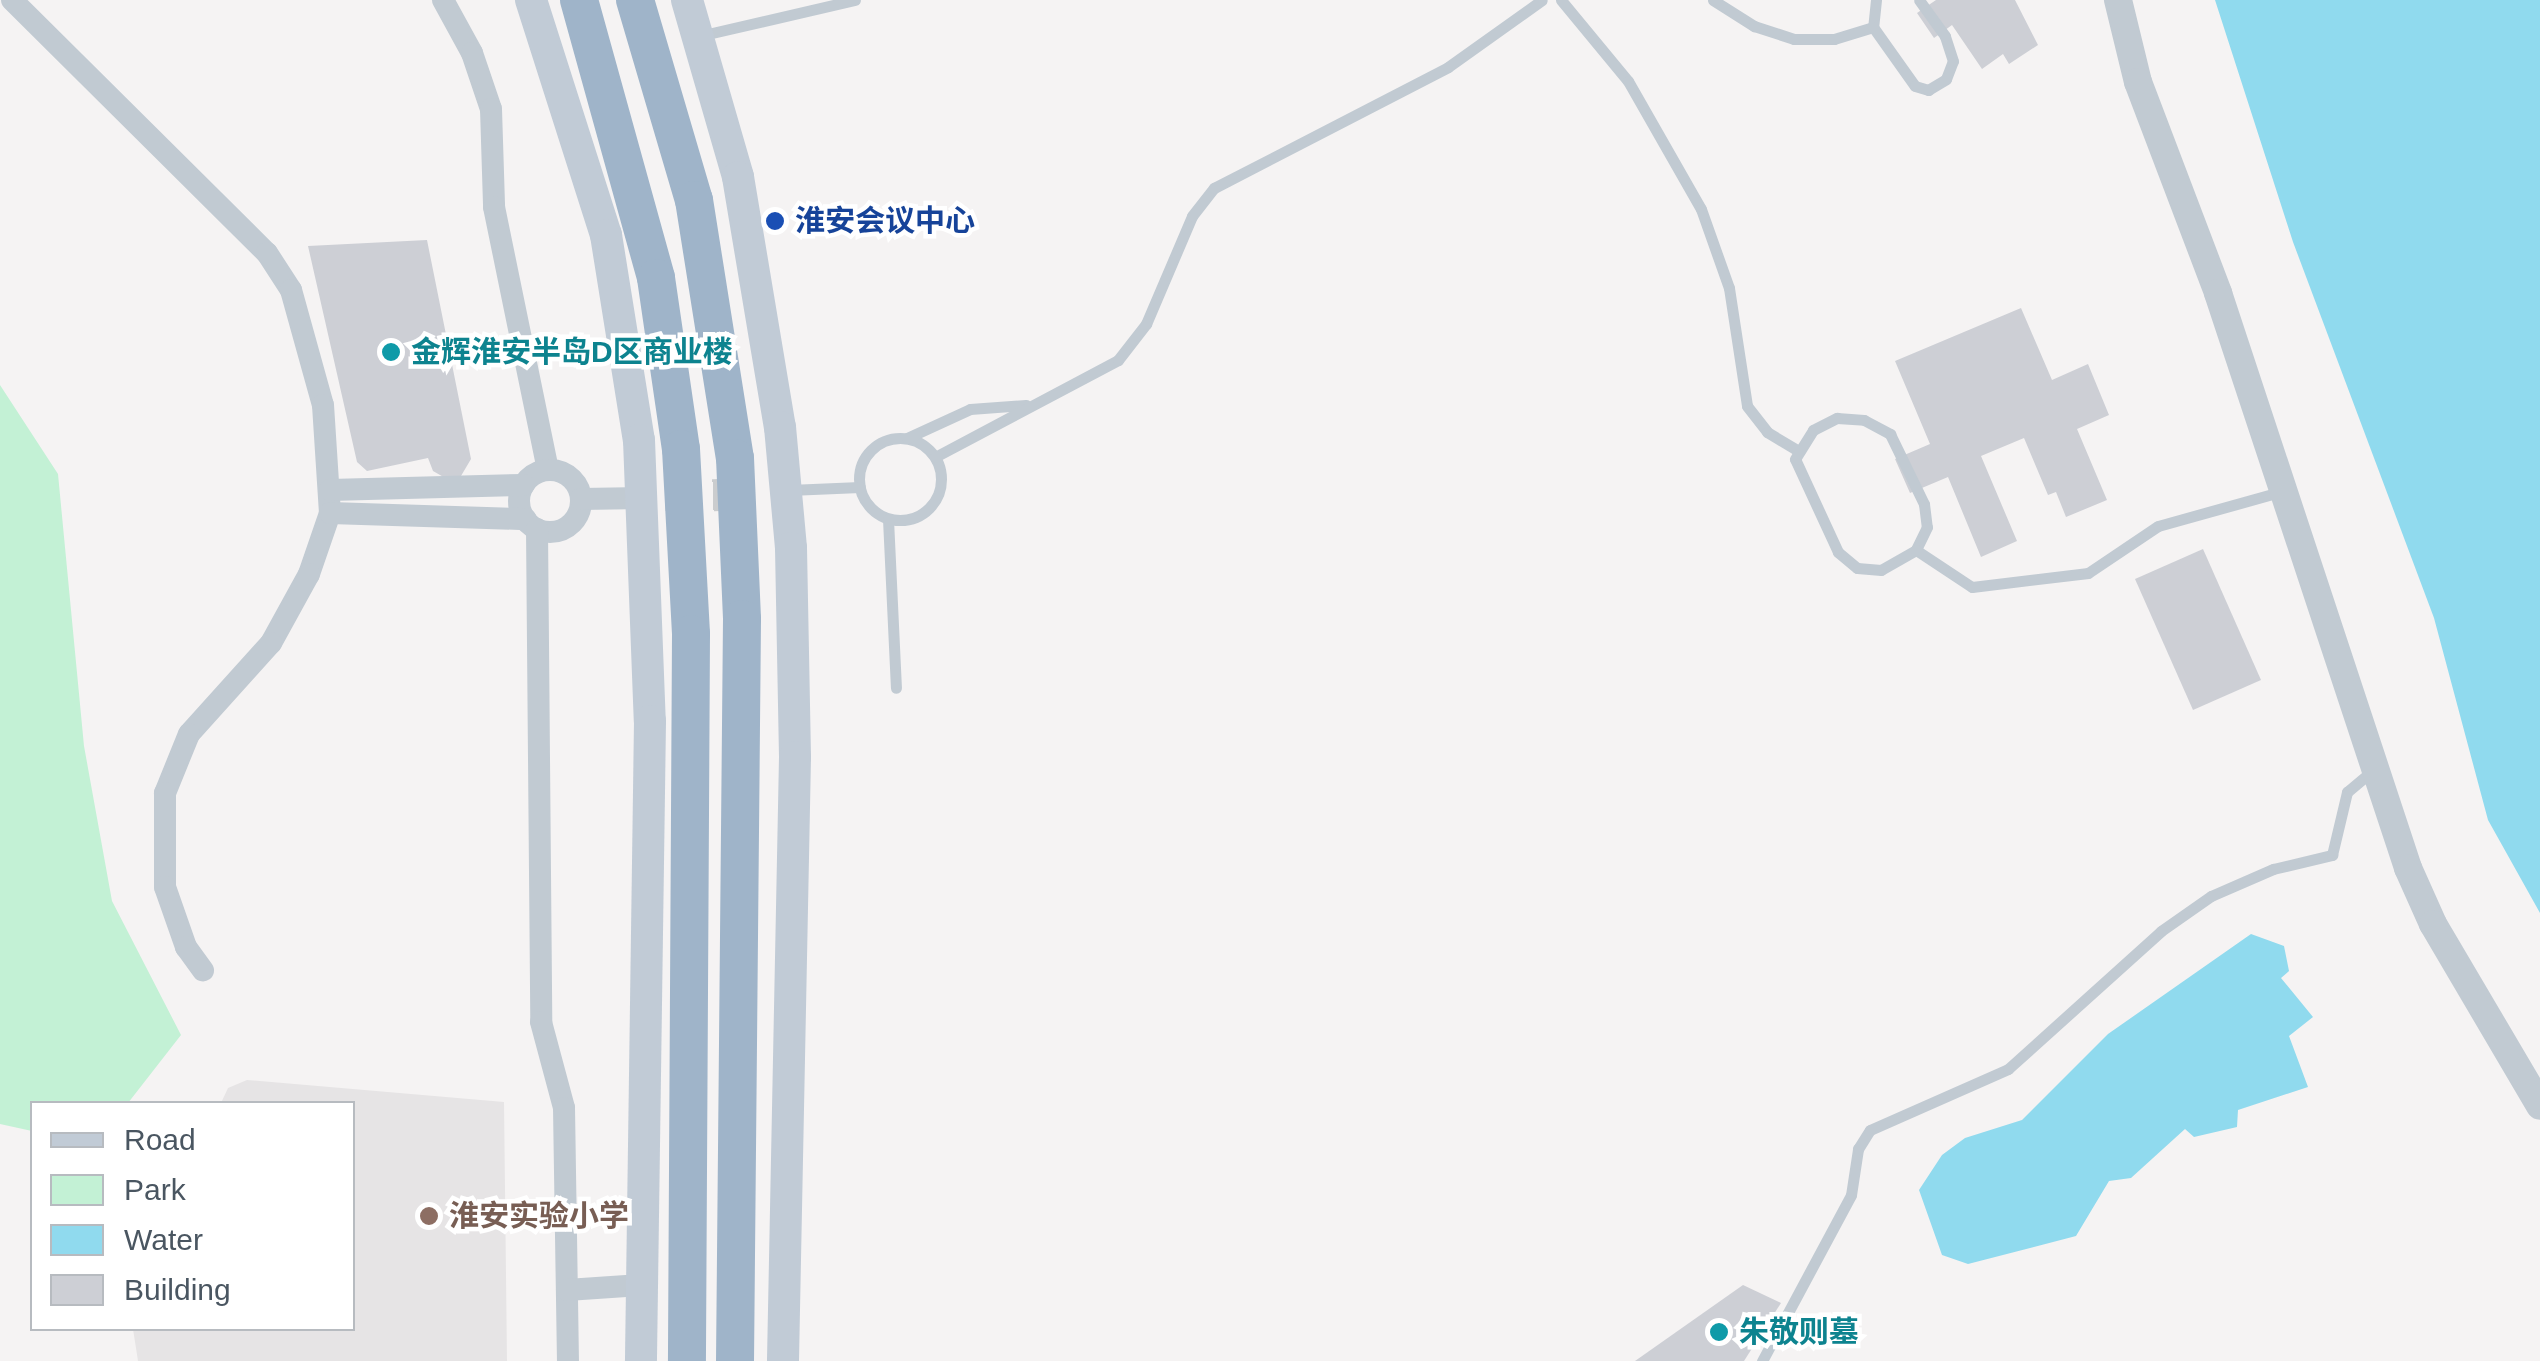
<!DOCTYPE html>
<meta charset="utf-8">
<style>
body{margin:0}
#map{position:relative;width:2540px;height:1361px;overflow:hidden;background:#f5f3f3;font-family:Helvetica,"Noto Sans SC",sans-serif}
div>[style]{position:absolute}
.education>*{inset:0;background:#e6e4e5}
.green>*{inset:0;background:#c3f1d5}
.water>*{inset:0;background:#90daee}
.building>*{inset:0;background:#cdcfd5}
.secondary-tunnel>*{height:32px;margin-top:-16px;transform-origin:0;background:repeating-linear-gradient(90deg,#caccce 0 32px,transparent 0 48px)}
.service>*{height:11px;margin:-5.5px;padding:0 5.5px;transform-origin:5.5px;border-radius:5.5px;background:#c1cad2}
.service>.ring{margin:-5.5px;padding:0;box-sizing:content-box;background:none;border:11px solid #c1cad2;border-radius:50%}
.minor>*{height:22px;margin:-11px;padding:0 11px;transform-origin:11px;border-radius:11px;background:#c1cad2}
.minor>.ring{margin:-11px;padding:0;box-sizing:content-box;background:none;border:22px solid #c1cad2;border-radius:50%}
.tertiary>*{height:28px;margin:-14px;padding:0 14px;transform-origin:14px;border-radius:14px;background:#c1cad2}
.secondary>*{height:32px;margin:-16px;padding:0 16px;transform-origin:16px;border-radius:16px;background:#c1cbd6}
.trunk>*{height:38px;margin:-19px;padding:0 19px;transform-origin:19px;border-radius:19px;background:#9fb4c9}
.dots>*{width:28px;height:28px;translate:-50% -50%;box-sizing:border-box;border:5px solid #fff;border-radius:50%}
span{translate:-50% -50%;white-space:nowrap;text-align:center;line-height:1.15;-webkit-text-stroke:9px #fff;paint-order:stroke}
.transit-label{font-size:30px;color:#164399;font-weight:700}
.left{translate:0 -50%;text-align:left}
.culture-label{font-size:30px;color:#0d838f;font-weight:700}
.education-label{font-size:30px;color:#785e54;font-weight:700}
.legend{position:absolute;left:30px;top:1101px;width:325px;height:230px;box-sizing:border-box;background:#fff;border:2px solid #b7bbc0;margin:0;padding:12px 18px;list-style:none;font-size:30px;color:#4a5661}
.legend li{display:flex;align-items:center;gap:20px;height:50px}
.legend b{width:50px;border:2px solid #b7bbc0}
</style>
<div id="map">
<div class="education">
<div style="clip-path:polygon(247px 1080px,504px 1102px,507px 1361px,138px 1361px,133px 1329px,352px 1328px,352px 1104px,221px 1103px,228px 1088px)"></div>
</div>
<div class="green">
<div style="clip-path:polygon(0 385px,58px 474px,84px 746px,112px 901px,181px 1035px,128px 1103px,32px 1104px,32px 1131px,0 1124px)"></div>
</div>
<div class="water">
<div style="clip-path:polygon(2215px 0,2540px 0,2540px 913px,2488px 820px,2434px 618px,2293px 242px)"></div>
<div style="clip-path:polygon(2251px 934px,2284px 946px,2289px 971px,2281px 978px,2313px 1017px,2289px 1036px,2308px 1087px,2238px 1110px,2237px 1127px,2194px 1137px,2185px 1129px,2131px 1178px,2109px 1181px,2076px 1236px,1968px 1264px,1942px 1255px,1919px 1190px,1942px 1155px,1965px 1138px,2022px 1120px,2108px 1034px)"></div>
</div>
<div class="building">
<div style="clip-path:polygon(1936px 0,2015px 0,2038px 45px,2009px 64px,2003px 54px,1982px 69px,1952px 25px,1934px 38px,1917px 13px)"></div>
<div style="clip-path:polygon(427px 240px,471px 459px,461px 476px,447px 479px,433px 471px,428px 458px,367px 471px,357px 462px,308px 246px)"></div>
<div style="clip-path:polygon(2021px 308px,2052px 380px,2088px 364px,2109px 415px,2077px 429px,2107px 500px,2066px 517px,2056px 492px,2048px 495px,2024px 438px,1981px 456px,2017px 541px,1981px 557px,1948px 477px,1910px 493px,1895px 459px,1930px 444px,1895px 361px)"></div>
<div style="clip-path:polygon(2203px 549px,2261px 680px,2193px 710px,2135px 579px)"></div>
<div style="clip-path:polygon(1743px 1285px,1781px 1303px,1744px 1361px,1635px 1361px)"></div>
</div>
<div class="secondary-tunnel">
<div style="left:665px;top:497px;width:83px;rotate:-2.1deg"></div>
</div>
<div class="service">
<div style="left:1561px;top:0;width:105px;rotate:50.4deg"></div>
<div style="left:1628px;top:81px;width:147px;rotate:60.3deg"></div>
<div style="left:1701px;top:209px;width:84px;rotate:70.5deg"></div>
<div style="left:1729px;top:288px;width:119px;rotate:81.3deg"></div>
<div style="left:1747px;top:406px;width:33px;rotate:52deg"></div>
<div style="left:1767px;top:432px;width:35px;rotate:31deg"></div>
<div style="left:1713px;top:0;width:49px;rotate:32.4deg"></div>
<div style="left:1754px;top:26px;width:42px;rotate:18deg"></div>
<div style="left:1794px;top:39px;width:40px"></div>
<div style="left:1834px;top:39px;width:41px;rotate:-17.1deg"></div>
<div style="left:1876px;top:0;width:27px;rotate:96deg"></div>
<div style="left:1873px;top:27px;width:72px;rotate:54.6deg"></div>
<div style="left:1915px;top:86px;width:14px;rotate:17deg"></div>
<div style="left:1928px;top:90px;width:21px;rotate:-31deg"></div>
<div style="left:1946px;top:79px;width:19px;rotate:-69deg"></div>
<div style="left:1953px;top:61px;width:26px;rotate:-108deg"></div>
<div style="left:1945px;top:36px;width:44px;rotate:-125.8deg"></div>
<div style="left:699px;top:36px;width:160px;rotate:-13deg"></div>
<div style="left:1837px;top:418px;width:27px;rotate:4deg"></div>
<div style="left:1864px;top:420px;width:30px;rotate:28deg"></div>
<div style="left:1890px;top:434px;width:78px;rotate:64.1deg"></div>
<div style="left:1924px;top:504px;width:23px;rotate:83deg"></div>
<div style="left:1927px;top:527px;width:25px;rotate:116deg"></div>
<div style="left:1916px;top:550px;width:40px;rotate:150.3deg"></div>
<div style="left:1881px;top:570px;width:24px;rotate:-175deg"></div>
<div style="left:1857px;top:568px;width:25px;rotate:-140deg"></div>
<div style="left:1838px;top:552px;width:102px;rotate:-114.8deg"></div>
<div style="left:1795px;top:459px;width:34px;rotate:-58deg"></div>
<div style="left:1813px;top:430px;width:27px;rotate:-27deg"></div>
<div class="ring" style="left:859px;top:438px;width:71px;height:71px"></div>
<div style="left:907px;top:438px;width:69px;rotate:-24.7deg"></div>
<div style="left:970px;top:409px;width:56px;rotate:-4.1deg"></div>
<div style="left:935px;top:457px;width:207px;rotate:-27.9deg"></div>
<div style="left:1118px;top:360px;width:46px;rotate:-52.1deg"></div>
<div style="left:1146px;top:324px;width:117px;rotate:-66.9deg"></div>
<div style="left:1192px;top:216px;width:36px;rotate:-52deg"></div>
<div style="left:1214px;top:188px;width:263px;rotate:-27.3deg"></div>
<div style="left:1448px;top:67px;width:115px;rotate:-35.5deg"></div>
<div style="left:789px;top:490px;width:71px;rotate:-2.4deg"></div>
<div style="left:888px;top:519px;width:169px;rotate:87.3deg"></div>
<div style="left:1916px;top:550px;width:67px;rotate:33.5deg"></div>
<div style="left:1972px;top:587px;width:117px;rotate:-6.9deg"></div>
<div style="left:2088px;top:573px;width:84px;rotate:-33.9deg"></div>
<div style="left:2158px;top:526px;width:130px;rotate:-15.6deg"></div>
<div style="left:1762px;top:1361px;width:188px;rotate:-61.8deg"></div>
<div style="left:1851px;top:1195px;width:47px;rotate:-81.3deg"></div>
<div style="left:1858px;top:1149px;width:22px;rotate:-58deg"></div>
<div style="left:1870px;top:1130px;width:151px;rotate:-23.8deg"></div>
<div style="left:2008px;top:1069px;width:206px;rotate:-42deg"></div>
<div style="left:2161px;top:931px;width:61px;rotate:-35deg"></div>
<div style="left:2211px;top:896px;width:68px;rotate:-23.5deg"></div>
<div style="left:2273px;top:869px;width:61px;rotate:-13.3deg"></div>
<div style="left:2332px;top:855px;width:65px;rotate:-76.6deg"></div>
<div style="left:2347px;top:792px;width:35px;rotate:-40deg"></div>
</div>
<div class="minor">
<div style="left:12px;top:0;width:359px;rotate:44.8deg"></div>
<div style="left:267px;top:253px;width:44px;rotate:57deg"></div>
<div style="left:291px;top:290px;width:119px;rotate:74.5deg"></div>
<div style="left:323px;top:405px;width:108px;rotate:86.3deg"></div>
<div style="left:330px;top:513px;width:65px;rotate:109deg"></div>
<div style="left:309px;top:574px;width:79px;rotate:118.8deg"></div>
<div style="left:271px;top:643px;width:122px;rotate:132deg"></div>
<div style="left:189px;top:734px;width:64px;rotate:112.1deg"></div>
<div style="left:165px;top:793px;width:94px;rotate:90deg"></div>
<div style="left:165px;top:887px;width:64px;rotate:70.7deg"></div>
<div style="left:186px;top:947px;width:29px;rotate:54deg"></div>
<div style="left:443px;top:0;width:60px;rotate:61.3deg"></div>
<div style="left:472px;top:53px;width:59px;rotate:71.3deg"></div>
<div style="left:491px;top:109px;width:98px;rotate:88.2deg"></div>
<div style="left:494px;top:207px;width:268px;rotate:78.4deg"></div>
<div class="ring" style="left:519px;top:470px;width:40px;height:40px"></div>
<div style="left:330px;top:490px;width:194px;rotate:-1.5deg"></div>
<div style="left:581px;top:499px;width:63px;rotate:-0.9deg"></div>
<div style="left:330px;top:513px;width:196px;rotate:1.8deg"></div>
<div style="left:537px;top:529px;width:493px;rotate:89.5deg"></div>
<div style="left:541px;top:1022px;width:89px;rotate:75deg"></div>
<div style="left:564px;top:1108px;width:253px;rotate:89.1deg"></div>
<div style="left:567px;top:1290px;width:74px;rotate:-3.9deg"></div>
</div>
<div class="tertiary">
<div style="left:2118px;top:0;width:84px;rotate:76.3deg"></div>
<div style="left:2138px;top:82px;width:226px;rotate:69.2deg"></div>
<div style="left:2218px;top:293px;width:606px;rotate:71.71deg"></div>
<div style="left:2408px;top:868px;width:61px;rotate:65.9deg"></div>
<div style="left:2433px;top:924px;width:211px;rotate:59.5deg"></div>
</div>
<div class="secondary">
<div style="left:531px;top:0;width:247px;rotate:72.3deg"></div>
<div style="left:606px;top:235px;width:208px;rotate:80.9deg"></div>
<div style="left:639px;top:440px;width:281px;rotate:87.8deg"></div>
<div style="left:650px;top:721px;width:640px;rotate:90.81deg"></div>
<div style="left:687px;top:0;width:184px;rotate:73.9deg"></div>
<div style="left:738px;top:177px;width:254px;rotate:80.5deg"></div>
<div style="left:780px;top:427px;width:121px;rotate:84.8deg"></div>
<div style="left:791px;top:548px;width:209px;rotate:88.9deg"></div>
<div style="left:795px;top:757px;width:604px;rotate:91.14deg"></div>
</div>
<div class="trunk">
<div style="left:579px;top:0;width:288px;rotate:74.5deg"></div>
<div style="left:656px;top:278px;width:173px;rotate:81.7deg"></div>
<div style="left:681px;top:449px;width:185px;rotate:86.9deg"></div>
<div style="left:691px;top:634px;width:727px;rotate:90.32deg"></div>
<div style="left:635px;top:0;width:209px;rotate:73.6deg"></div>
<div style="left:694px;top:200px;width:261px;rotate:81deg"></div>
<div style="left:735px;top:458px;width:161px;rotate:87.5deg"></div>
<div style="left:742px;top:619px;width:742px;rotate:90.54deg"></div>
</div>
<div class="dots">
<div style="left:775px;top:221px;background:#1a4fb4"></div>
<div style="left:391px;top:352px;background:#0f9aa8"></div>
<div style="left:429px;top:1216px;background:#8d6e63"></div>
<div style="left:1719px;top:1332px;background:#0f9aa8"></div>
</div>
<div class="transit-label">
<span class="left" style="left:795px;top:221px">淮安会议中心</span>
</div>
<div class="culture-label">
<span class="left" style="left:411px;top:352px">金辉淮安半岛D区商业楼</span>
<span class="left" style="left:1739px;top:1332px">朱敬则墓</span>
</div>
<div class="education-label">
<span class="left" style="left:449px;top:1216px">淮安实验小学</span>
</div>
<ul class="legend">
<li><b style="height:12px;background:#c1cbd6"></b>Road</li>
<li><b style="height:28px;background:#c3f1d5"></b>Park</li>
<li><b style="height:28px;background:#90daee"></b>Water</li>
<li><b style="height:28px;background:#cdcfd5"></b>Building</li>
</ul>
</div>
